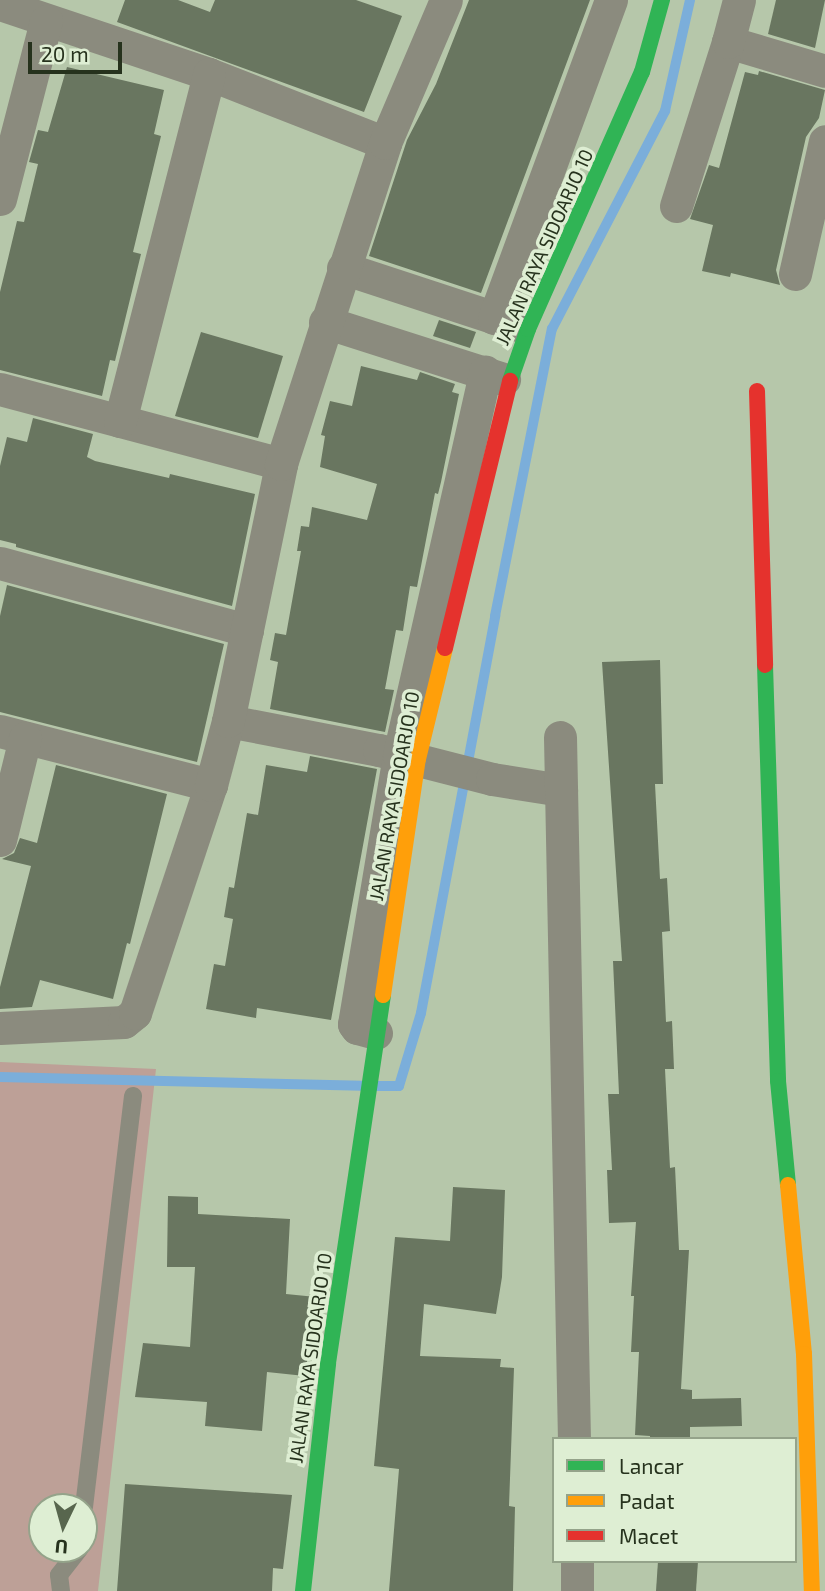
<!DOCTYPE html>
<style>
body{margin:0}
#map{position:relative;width:825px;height:1591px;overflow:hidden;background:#b6c7aa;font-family:"Exo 2",sans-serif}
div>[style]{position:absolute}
.green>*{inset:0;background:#bda097}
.stream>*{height:10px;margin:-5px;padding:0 5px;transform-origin:5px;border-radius:5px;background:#7baeda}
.building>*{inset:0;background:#697660}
.lane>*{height:18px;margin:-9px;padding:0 9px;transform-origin:9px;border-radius:9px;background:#8b8b7e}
.street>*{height:33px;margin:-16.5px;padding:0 16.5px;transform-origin:16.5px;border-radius:16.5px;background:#8b8b7e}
.fast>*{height:16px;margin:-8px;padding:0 8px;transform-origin:8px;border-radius:8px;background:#30b455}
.slow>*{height:16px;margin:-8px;padding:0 8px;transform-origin:8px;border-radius:8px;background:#ff9f0a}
.jam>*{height:16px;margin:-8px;padding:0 8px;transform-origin:8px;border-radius:8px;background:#e5322d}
span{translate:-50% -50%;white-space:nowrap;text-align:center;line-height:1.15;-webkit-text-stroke:7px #deeed3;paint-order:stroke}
.street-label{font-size:19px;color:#26321d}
.legend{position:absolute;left:552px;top:1437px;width:245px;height:126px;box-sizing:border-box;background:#deeed3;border:2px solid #94a38a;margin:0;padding:9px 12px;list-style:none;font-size:21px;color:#26321d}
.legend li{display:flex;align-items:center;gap:14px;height:35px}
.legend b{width:35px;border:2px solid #94a38a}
.north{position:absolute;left:28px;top:1493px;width:70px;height:70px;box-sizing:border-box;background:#deeed3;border:2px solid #94a38a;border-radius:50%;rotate:185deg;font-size:19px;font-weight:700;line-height:28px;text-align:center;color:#26321d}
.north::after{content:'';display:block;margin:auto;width:24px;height:32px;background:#58664e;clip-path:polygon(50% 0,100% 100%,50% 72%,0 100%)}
.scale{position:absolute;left:28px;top:42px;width:94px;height:32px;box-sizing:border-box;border:4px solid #26321d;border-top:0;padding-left:9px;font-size:21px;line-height:24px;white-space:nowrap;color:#26321d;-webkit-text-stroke:5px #deeed3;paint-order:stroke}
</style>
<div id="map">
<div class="green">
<div style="clip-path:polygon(evenodd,0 1062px,156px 1069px,98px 1591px,0 1591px,0 1062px,42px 1507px,84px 1507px,84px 1549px,42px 1549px,42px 1507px)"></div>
</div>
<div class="stream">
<div style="left:0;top:1077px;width:362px;rotate:1.4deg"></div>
<div style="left:377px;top:1086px;width:22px"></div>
<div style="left:399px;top:1086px;width:76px;rotate:-73.2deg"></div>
<div style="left:421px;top:1013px;width:404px;rotate:-79.4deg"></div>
<div style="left:495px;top:616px;width:293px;rotate:-78.8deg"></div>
<div style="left:552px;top:329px;width:246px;rotate:-62.6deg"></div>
<div style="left:665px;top:111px;width:114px;rotate:-77.3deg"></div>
</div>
<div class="building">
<div style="clip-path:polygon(125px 0,178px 0,210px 12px,215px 0,356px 0,402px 16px,364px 112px,117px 22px)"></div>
<div style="clip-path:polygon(469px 0,590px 0,481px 293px,369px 256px,407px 140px,436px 84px)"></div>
<div style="clip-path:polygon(776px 0,825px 0,815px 48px,768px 34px)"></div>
<div style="clip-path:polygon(67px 67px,164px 90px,154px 134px,161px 136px,133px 252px,141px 254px,115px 361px,110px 360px,102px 396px,0 370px,0 292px,17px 221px,24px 222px,38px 164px,29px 162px,38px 130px,48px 132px)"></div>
<div style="clip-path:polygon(759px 71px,825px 90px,819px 118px,806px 137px,776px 270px,780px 285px,731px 273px,730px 277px,702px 271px,713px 225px,690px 219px,709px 165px,719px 168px,745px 72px,758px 75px)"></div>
<div style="clip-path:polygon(439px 320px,476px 332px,470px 348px,433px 336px)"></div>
<div style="clip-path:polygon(201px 332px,283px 356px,258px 438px,175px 416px)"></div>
<div style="clip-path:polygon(361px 366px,417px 380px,420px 372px,455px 384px,452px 392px,459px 394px,441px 482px,438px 494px,435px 493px,417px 587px,410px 586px,403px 631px,396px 630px,385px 689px,394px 690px,385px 732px,270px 709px,278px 662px,270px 660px,275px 633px,286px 635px,301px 551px,297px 551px,301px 526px,309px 527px,312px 507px,367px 520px,377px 484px,320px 467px,325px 436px,321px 435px,330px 401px,352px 406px)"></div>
<div style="clip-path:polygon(33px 418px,93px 434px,87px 457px,95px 461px,169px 478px,170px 474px,255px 494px,232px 606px,16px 547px,16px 544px,0 540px,0 466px,7px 437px,27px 442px)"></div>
<div style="clip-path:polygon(7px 585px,224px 644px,197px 762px,0 712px,0 616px)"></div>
<div style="clip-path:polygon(660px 660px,663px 784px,655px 784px,660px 879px,667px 878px,670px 931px,662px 932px,666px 1022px,672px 1021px,674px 1069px,665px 1069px,670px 1168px,675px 1167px,679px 1250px,689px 1250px,681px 1389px,692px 1390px,692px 1399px,741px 1398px,742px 1426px,690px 1427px,690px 1439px,650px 1439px,650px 1436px,635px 1435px,639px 1352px,631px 1352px,634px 1296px,631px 1296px,636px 1222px,609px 1223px,607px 1170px,612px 1170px,608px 1094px,619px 1094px,613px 961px,622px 961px,602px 662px)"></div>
<div style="clip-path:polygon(310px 756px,377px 769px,331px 1020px,257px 1008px,256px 1018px,206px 1009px,214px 964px,225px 966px,233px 919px,224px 917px,229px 887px,234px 888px,247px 813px,258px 815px,266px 765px,307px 772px)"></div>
<div style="clip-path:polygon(56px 765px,167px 794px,130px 944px,127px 943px,113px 999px,40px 980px,32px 1007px,0 1009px,0 987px,31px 866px,2px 859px,14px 853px,20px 838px,37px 843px)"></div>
<div style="clip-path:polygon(453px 1187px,505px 1190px,502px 1277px,496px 1314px,424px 1304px,420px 1356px,501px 1359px,500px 1367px,514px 1368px,509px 1506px,515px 1507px,513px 1591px,389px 1591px,399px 1469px,374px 1466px,395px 1237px,450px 1241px)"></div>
<div style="clip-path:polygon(168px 1196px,198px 1197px,198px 1214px,290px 1219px,286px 1294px,316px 1297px,305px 1376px,267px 1372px,262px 1431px,205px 1426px,207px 1402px,135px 1397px,143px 1343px,190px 1347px,195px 1267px,167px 1267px)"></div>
<div style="clip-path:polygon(125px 1484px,292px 1495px,283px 1569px,273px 1568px,272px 1591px,117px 1591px)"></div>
<div style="clip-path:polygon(658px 1561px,698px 1561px,696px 1591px,656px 1591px)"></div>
</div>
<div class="lane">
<div style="left:84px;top:1507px;width:414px;rotate:-83.2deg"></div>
<div style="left:61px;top:1591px;width:16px;rotate:-97deg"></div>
<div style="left:59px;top:1575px;width:33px;rotate:-52deg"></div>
</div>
<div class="street">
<div style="left:0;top:4px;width:220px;rotate:18.5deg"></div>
<div style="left:209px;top:74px;width:189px;rotate:21.4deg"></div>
<div style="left:728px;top:42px;width:101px;rotate:16.6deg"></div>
<div style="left:0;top:199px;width:184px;rotate:-75.5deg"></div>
<div style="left:676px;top:206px;width:172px;rotate:-72.4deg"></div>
<div style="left:728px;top:42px;width:43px;rotate:-75.3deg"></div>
<div style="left:343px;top:268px;width:182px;rotate:18.2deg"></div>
<div style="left:795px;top:274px;width:136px;rotate:-77.3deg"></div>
<div style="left:494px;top:318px;width:339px;rotate:-69.8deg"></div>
<div style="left:325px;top:322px;width:188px;rotate:17.7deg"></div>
<div style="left:0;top:389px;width:291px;rotate:14.9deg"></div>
<div style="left:120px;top:421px;width:358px;rotate:-75.6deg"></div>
<div style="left:0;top:563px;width:256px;rotate:15.2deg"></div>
<div style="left:228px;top:721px;width:154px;rotate:10.9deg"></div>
<div style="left:379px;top:750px;width:117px;rotate:14.4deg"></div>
<div style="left:492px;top:779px;width:70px;rotate:9.1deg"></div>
<div style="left:0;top:731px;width:218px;rotate:14.4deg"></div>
<div style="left:560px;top:737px;width:702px;rotate:88.86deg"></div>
<div style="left:0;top:840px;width:105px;rotate:-76.2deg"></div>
<div style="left:0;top:1028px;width:124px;rotate:-2.8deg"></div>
<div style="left:124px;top:1022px;width:14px;rotate:-39deg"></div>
<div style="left:135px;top:1013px;width:240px;rotate:-71.6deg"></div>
<div style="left:211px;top:785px;width:66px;rotate:-75.1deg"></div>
<div style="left:228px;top:721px;width:262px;rotate:-78.3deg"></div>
<div style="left:281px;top:464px;width:337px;rotate:-72deg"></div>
<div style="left:385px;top:143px;width:155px;rotate:-66.9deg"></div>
<div style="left:376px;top:1033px;width:20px;rotate:-165deg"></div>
<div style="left:357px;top:1028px;width:5px;rotate:-127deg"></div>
<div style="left:354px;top:1024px;width:273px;rotate:-80.5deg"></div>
<div style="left:399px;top:755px;width:393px;rotate:-77.3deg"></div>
<div style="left:577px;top:1561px;width:30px;rotate:90deg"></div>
</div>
<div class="fast">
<div style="left:510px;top:381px;width:55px;rotate:-70.9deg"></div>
<div style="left:528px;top:329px;width:281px;rotate:-66.1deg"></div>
<div style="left:642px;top:72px;width:75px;rotate:-74.5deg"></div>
<div style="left:765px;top:665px;width:416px;rotate:88.2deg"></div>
<div style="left:778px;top:1081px;width:104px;rotate:84.5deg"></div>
<div style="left:303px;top:1591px;width:229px;rotate:-83.7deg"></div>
<div style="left:328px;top:1363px;width:372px;rotate:-81.5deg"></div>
</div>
<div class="slow">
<div style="left:383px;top:995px;width:239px;rotate:-81.6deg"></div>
<div style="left:418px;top:759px;width:114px;rotate:-76.3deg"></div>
<div style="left:788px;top:1185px;width:170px;rotate:84.6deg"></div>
<div style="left:804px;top:1354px;width:237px;rotate:88.1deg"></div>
</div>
<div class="jam">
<div style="left:757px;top:391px;width:274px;rotate:88.3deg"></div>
<div style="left:445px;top:648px;width:275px;rotate:-76.3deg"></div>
</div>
<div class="street-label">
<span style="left:544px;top:247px;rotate:-66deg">JALAN RAYA SIDOARJO 10</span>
<span style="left:394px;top:796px;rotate:-80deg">JALAN RAYA SIDOARJO 10</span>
<span style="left:310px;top:1358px;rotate:-82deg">JALAN RAYA SIDOARJO 10</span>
</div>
<ul class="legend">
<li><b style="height:9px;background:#30b455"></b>Lancar</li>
<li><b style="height:9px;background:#ff9f0a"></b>Padat</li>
<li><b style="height:9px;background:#e5322d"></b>Macet</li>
</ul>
<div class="north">U</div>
<div class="scale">20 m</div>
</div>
